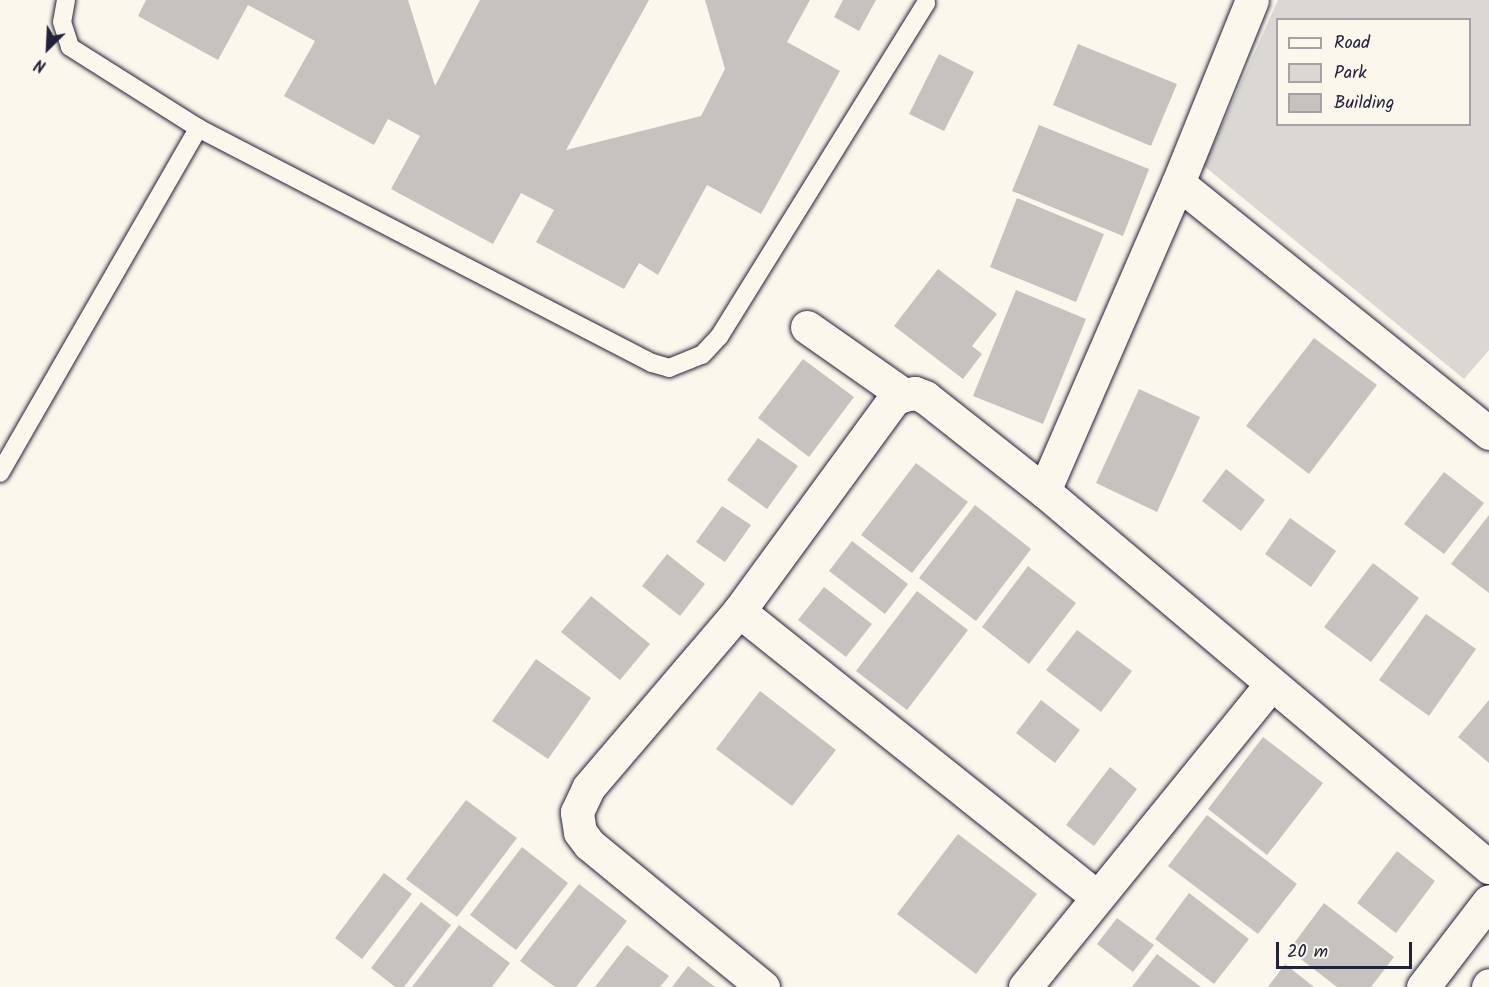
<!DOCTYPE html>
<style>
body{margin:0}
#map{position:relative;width:1489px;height:987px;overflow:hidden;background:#fbf7ec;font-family:Kalam,sans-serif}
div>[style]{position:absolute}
.green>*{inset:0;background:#dbd8d3}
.building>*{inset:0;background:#c6c2c0}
.roads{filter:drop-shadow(0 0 2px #22223b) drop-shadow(0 0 2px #22223b)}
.lane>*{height:18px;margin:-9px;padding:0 9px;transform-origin:9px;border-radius:9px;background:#fbf7ec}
.street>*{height:33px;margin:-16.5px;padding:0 16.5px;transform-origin:16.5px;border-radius:16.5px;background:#fbf7ec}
span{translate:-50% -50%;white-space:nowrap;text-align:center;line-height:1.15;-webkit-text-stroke:4.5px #fbf7ec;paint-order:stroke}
.legend{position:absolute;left:1276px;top:18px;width:195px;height:108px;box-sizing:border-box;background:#fbf7ec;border:2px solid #a4a2a5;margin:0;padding:8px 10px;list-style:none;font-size:18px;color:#22223b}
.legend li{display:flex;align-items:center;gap:12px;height:30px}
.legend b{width:30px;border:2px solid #a4a2a5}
.north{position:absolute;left:18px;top:18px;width:60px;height:60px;-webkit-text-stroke:4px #fbf7ec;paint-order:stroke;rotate:204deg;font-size:16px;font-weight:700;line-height:24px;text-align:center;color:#22223b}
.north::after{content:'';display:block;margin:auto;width:21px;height:27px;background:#22223b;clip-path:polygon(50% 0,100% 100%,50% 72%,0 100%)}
.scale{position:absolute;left:1276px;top:942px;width:136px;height:27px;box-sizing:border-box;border:3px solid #22223b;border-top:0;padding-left:8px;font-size:18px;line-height:21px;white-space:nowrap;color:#22223b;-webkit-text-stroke:4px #fbf7ec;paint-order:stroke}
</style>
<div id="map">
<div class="green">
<div style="clip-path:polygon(evenodd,1278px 0,1489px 0,1489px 350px,1464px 379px,1204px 166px,1278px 0,1278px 20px,1470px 20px,1470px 124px,1278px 124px,1278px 20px)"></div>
</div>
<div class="building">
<div style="clip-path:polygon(146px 0,408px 0,435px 86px,480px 0,649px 0,566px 150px,701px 116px,725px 69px,705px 0,810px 0,787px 42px,840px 71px,761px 214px,707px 185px,658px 275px,639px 263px,624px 289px,536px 242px,554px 210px,521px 193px,493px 244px,391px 189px,420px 136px,388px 119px,374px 145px,284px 96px,315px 41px,248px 5px,218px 60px,138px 16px)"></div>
<div style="clip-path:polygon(843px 0,876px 0,859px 31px,834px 17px)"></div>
<div style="clip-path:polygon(1078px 44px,1177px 84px,1151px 146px,1053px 105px)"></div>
<div style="clip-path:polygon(939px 54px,974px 72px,944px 131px,909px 114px)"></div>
<div style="clip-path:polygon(1039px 125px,1149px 169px,1123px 236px,1012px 191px)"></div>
<div style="clip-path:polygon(1017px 198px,1104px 234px,1076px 302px,990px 267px)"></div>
<div style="clip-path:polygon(938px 269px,997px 314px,972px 346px,982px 354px,963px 379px,894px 326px)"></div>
<div style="clip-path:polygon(1016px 290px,1086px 319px,1043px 424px,973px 396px)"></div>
<div style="clip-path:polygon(1314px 338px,1377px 385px,1309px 474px,1246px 426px)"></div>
<div style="clip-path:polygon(803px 359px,854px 397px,809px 457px,758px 418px)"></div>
<div style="clip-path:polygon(1139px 389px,1200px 417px,1157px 512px,1096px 483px)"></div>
<div style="clip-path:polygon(758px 438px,798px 466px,767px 509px,727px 480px)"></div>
<div style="clip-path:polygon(916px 463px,968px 502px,912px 573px,861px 535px)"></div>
<div style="clip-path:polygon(1226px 469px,1265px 500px,1241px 531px,1202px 501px)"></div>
<div style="clip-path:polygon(1444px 472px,1484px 503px,1444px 554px,1404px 524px)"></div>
<div style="clip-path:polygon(975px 505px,1031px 549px,976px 621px,919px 578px)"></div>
<div style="clip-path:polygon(722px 506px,751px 525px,725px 562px,696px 542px)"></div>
<div style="clip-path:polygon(1489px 515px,1489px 593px,1451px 564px)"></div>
<div style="clip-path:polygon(1290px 518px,1336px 551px,1311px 587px,1265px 554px)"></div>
<div style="clip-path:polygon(852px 541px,908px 584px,885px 614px,829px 571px)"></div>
<div style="clip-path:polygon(667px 554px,705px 584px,680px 616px,642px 586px)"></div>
<div style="clip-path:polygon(1373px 563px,1419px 598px,1371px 662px,1324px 627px)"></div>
<div style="clip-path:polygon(1028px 566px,1076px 603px,1029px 664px,982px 627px)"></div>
<div style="clip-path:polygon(824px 587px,872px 624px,846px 657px,798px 620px)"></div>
<div style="clip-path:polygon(917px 591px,968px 630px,907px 710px,856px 671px)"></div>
<div style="clip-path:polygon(591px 596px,650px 644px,620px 680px,561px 632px)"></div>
<div style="clip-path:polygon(1426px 614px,1476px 649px,1429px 716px,1379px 680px)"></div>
<div style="clip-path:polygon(1077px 630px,1132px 671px,1101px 712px,1046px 670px)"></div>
<div style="clip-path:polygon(536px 659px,591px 698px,548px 759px,492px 721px)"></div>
<div style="clip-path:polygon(760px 691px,836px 750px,792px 806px,716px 749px)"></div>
<div style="clip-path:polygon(1041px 700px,1080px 730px,1055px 763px,1016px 733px)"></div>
<div style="clip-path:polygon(1489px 700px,1489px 763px,1458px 737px)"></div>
<div style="clip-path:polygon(1263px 737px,1323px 783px,1267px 855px,1208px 809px)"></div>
<div style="clip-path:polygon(1110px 767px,1137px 789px,1094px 846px,1066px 825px)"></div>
<div style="clip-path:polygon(466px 800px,517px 838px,457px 917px,406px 879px)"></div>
<div style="clip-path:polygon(1207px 815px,1297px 884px,1258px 934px,1168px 866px)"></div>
<div style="clip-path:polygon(958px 834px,1037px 894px,976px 974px,897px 914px)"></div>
<div style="clip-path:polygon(522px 847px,568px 883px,516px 950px,470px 915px)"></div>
<div style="clip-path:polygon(1397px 851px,1435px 881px,1396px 933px,1357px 903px)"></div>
<div style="clip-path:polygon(384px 873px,412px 894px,362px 959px,335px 938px)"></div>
<div style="clip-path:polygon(579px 884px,627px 921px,576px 987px,555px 987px,520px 961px)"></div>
<div style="clip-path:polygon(1189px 893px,1249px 939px,1214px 984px,1155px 939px)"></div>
<div style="clip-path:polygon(421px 902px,451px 925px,404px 987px,395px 987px,371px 968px)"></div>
<div style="clip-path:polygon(1324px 903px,1394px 957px,1371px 987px,1337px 987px,1289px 950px)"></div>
<div style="clip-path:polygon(1117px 918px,1154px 945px,1133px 972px,1097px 944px)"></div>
<div style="clip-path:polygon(459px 925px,510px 963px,492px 987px,412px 987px)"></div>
<div style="clip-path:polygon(627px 945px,669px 976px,660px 987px,595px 987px)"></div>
<div style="clip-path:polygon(1157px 954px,1201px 987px,1132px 987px)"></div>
<div style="clip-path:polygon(1285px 964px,1314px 987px,1268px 987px)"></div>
<div style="clip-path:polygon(688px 966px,715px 987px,672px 987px)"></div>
</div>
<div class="roads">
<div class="lane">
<div style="left:66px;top:0;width:22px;rotate:100deg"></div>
<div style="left:62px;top:22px;width:26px;rotate:72deg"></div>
<div style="left:70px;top:47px;width:151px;rotate:32.3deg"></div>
<div style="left:198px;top:128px;width:511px;rotate:27.37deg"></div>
<div style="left:652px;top:363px;width:18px;rotate:16deg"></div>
<div style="left:669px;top:368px;width:35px;rotate:-22deg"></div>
<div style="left:702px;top:355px;width:25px;rotate:-47deg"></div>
<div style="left:719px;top:337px;width:393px;rotate:-58.2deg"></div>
<div style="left:0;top:473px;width:398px;rotate:-60.1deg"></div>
</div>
<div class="street">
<div style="left:1178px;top:183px;width:399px;rotate:38.8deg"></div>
<div style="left:807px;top:327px;width:118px;rotate:35deg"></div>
<div style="left:1044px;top:491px;width:336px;rotate:-66.5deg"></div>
<div style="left:1178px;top:183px;width:197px;rotate:-68deg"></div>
<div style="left:739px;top:611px;width:458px;rotate:38.6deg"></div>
<div style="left:763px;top:987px;width:225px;rotate:-140.6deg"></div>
<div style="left:589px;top:844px;width:15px;rotate:-127deg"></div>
<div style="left:580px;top:832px;width:20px;rotate:-99deg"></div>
<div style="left:577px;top:812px;width:26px;rotate:-65deg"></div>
<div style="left:588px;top:788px;width:233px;rotate:-49.5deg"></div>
<div style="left:739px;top:611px;width:263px;rotate:-53.8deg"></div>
<div style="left:894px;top:399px;width:11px;rotate:-22deg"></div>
<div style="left:904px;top:395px;width:11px;rotate:-10deg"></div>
<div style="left:915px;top:393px;width:11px;rotate:22deg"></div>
<div style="left:925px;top:397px;width:152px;rotate:38.3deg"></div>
<div style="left:1044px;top:491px;width:583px;rotate:40.2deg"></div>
<div style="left:1025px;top:987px;width:390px;rotate:-50.9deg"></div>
<div style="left:1423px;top:987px;width:108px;rotate:-52.5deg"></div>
<div style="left:1488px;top:987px;width:2px;rotate:-63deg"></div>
</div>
</div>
<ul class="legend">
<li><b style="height:8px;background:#fbf7ec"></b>Road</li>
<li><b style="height:16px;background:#dbd8d3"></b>Park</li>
<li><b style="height:16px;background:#c6c2c0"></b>Building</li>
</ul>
<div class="north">N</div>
<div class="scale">20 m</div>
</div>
